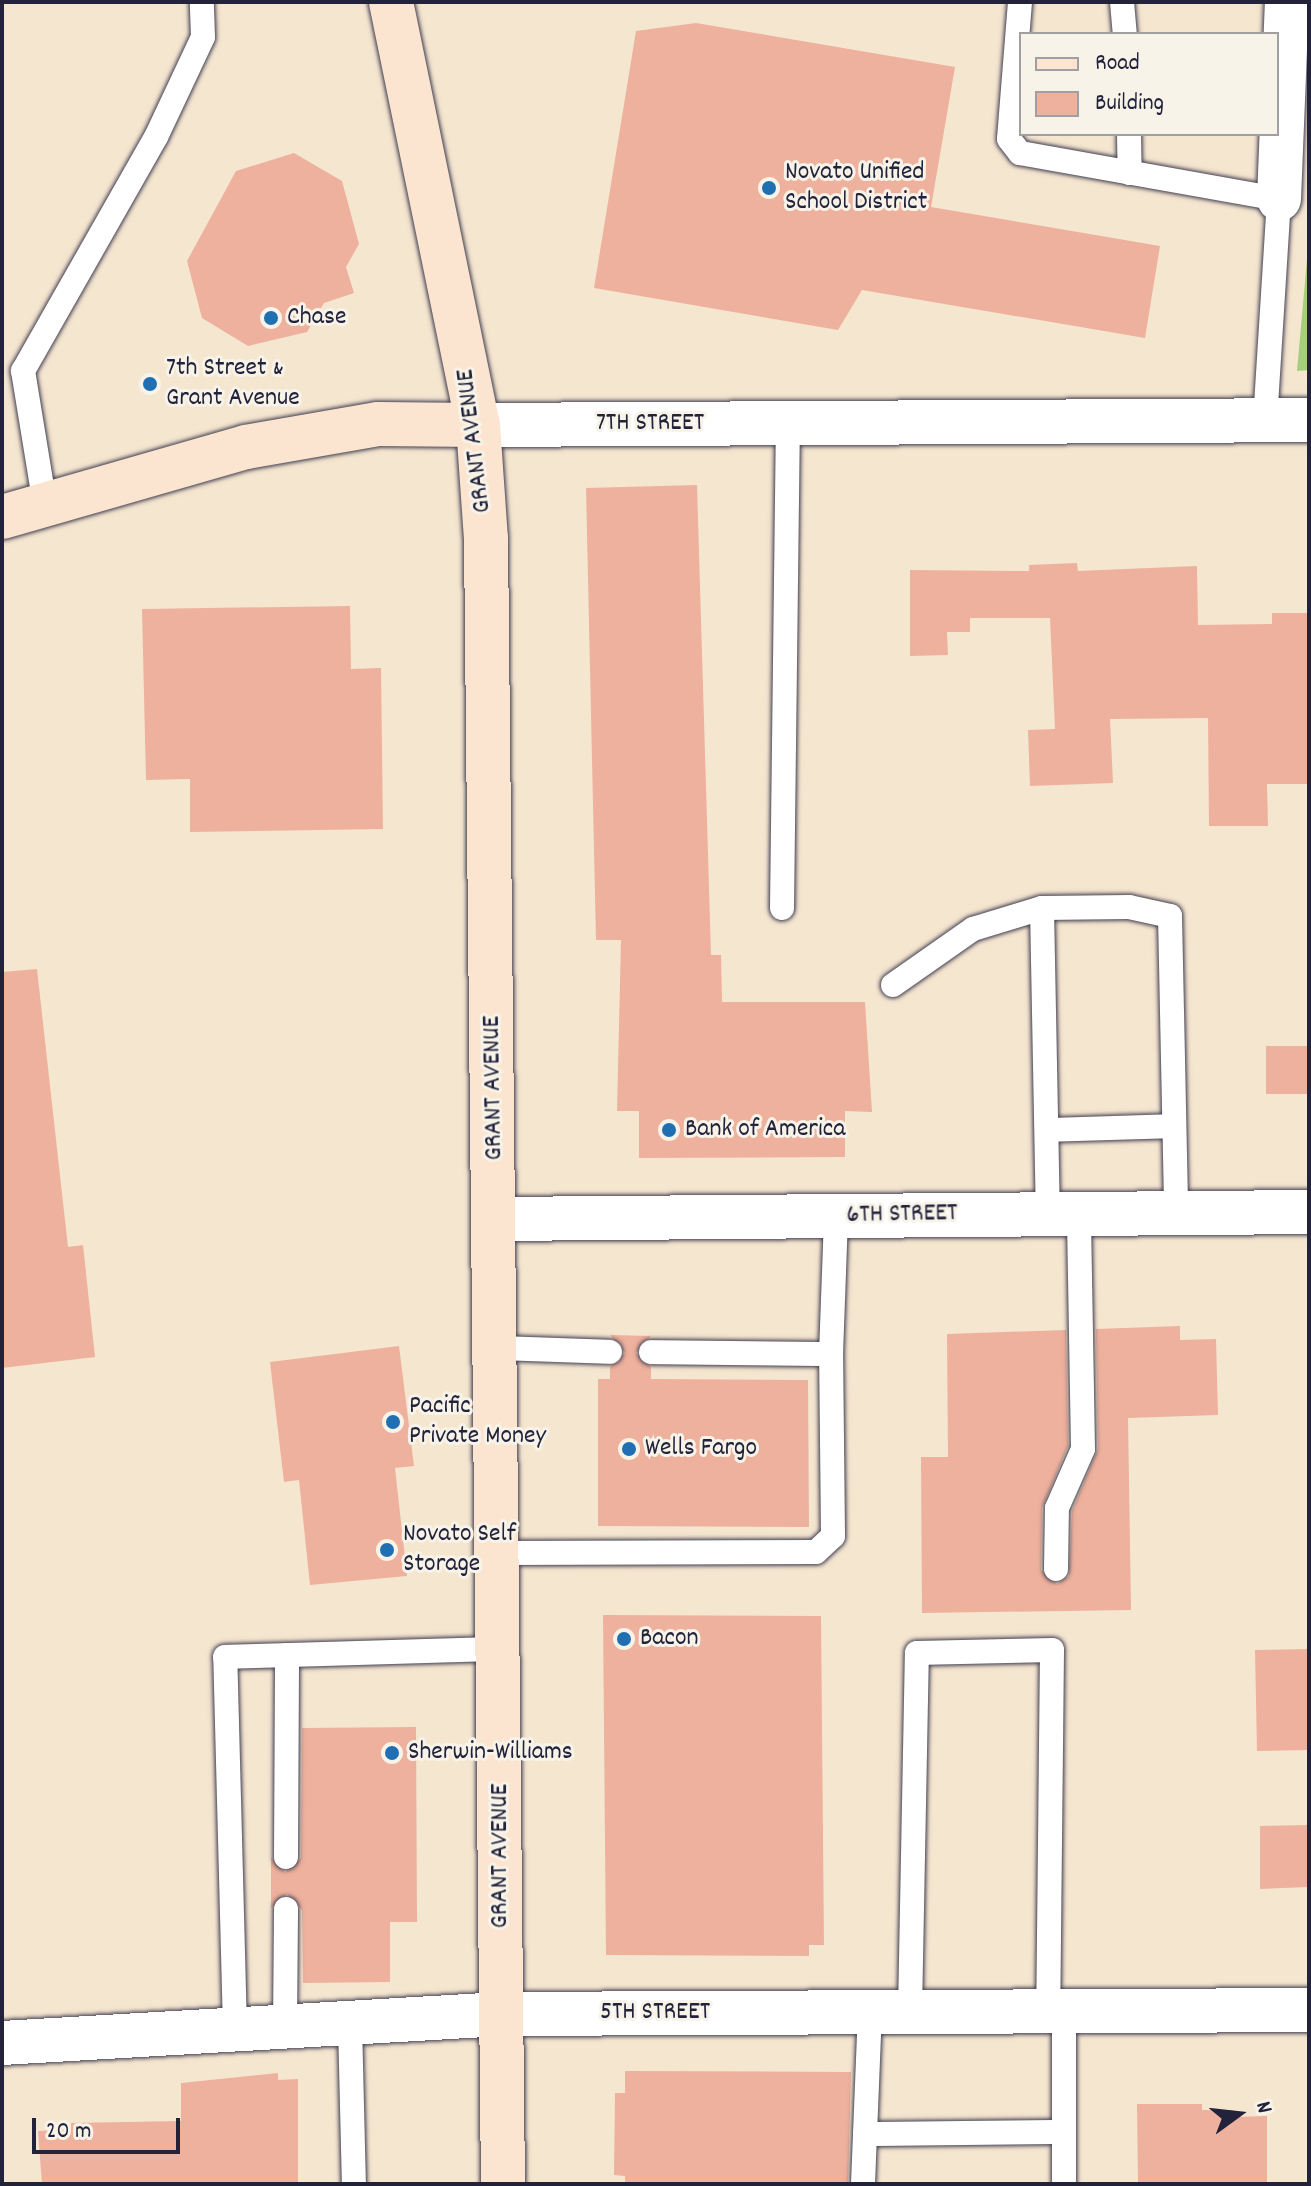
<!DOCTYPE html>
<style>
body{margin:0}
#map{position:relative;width:1311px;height:2186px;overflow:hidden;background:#f5e6d0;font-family:Dekko,sans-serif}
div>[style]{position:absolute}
.green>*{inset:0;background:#a5cf7c}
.building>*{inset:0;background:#eeb19d}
.roads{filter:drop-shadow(0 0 2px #423f51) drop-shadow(0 0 2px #423f51)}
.lane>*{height:24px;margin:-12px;padding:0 12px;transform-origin:12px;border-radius:12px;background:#fff}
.street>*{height:44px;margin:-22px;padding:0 22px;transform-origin:22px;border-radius:22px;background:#fff}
.secondary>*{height:44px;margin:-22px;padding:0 22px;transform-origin:22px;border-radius:22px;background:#fce5d0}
.dots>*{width:22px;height:22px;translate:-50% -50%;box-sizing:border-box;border:4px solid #f7f3e8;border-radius:50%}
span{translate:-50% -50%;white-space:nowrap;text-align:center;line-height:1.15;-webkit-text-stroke:6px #f7f3e8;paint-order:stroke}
.poi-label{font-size:26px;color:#22223b}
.left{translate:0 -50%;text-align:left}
.street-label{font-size:26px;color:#22223b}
.frame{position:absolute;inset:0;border:4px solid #22223b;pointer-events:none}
.legend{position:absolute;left:1019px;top:32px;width:260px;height:104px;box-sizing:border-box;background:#f7f3e8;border:2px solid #a29fa3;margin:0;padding:10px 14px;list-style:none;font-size:24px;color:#22223b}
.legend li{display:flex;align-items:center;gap:16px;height:40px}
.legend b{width:40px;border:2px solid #a29fa3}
.north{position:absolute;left:1199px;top:2074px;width:80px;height:80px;-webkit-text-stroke:6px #f7f3e8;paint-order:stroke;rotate:75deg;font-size:22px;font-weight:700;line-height:32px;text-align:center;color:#22223b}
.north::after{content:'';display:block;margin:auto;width:28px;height:36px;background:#22223b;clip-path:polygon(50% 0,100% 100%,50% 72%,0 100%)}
.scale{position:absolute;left:32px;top:2118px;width:148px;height:36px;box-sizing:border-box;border:4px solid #22223b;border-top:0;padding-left:10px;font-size:24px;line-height:28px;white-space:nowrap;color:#22223b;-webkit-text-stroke:6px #f7f3e8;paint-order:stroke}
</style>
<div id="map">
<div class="green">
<div style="clip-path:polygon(1309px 237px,1309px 370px,1297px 371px)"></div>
</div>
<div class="building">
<div style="clip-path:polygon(696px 23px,955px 67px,931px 207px,1160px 246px,1145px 338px,862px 290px,838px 330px,594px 288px,636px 31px)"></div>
<div style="clip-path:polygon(294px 153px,342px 181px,359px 244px,346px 267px,354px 293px,324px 303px,307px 332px,248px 346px,202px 318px,187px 261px,236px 171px)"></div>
<div style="clip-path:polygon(697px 485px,711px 955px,721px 955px,722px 1002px,865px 1002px,872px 1112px,845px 1111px,845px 1157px,639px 1158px,639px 1111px,617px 1111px,621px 940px,596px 940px,586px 488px)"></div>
<div style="clip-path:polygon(1077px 563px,1078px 571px,1197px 566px,1198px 625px,1272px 624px,1272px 613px,1309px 613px,1309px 784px,1267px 784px,1268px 826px,1209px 826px,1208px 718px,1110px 719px,1113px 783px,1030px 786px,1028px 730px,1055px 729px,1050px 618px,970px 618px,970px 632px,947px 632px,948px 655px,910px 656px,910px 570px,1029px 571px,1029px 565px)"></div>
<div style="clip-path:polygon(350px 606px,351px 669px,381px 668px,383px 829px,190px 832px,190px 779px,146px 780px,142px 609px)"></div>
<div style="clip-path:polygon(37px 969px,68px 1247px,83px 1245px,95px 1357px,2px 1368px,2px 972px)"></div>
<div style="clip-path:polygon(1266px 1046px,1309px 1046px,1309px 1094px,1266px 1094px)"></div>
<div style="clip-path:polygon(1180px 1326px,1180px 1340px,1216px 1339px,1218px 1415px,1128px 1418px,1131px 1610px,922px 1613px,921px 1457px,948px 1457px,947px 1334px,1066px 1330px,1068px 1446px,1042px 1508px,1041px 1570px,1057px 1584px,1069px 1576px,1072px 1511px,1098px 1449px,1096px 1329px)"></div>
<div style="clip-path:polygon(610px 1335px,651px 1336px,636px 1353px,651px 1367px,651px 1379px,808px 1380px,809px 1527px,598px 1526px,598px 1379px,610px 1379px,610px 1367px,625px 1353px)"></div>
<div style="clip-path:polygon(399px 1346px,414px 1466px,395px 1468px,407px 1576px,310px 1585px,299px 1480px,284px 1482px,270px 1362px)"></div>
<div style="clip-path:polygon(603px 1615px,821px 1616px,824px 1945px,809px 1945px,809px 1956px,606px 1955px)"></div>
<div style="clip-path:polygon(1309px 1649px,1309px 1750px,1257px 1751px,1255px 1650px)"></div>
<div style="clip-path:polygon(416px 1727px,417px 1922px,390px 1922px,390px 1982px,303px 1983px,302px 1910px,287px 1894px,271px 1908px,271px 1857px,285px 1872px,301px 1858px,302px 1728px)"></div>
<div style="clip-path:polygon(1309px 1825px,1309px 1887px,1260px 1889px,1260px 1826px)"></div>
<div style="clip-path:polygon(625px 2071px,851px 2072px,848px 2184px,625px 2184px,625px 2176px,614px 2175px,615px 2093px,625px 2093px)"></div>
<div style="clip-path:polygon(278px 2073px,278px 2080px,298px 2079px,298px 2184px,42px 2184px,38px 2131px,71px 2129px,71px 2123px,181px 2121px,181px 2083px)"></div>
<div style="clip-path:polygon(1137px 2104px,1202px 2104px,1202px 2110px,1233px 2110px,1233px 2117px,1267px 2116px,1267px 2184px,1138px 2184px)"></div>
</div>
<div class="roads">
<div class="lane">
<div style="left:1020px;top:2px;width:137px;rotate:94.6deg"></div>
<div style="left:1009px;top:139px;width:18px;rotate:52deg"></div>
<div style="left:1020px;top:153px;width:263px;rotate:10.1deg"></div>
<div style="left:1279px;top:199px;width:221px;rotate:93.6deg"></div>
<div style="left:1122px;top:2px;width:32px;rotate:85deg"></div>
<div style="left:1129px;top:134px;width:39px;rotate:89deg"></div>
<div style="left:45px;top:505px;width:136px;rotate:-99.3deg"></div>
<div style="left:23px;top:371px;width:269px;rotate:-60.4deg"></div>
<div style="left:156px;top:137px;width:110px;rotate:-64.8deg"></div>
<div style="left:203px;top:37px;width:35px;rotate:-92deg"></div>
<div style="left:782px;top:908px;width:485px;rotate:-89.3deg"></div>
<div style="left:1042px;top:908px;width:306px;rotate:88.9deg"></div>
<div style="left:893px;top:985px;width:98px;rotate:-35deg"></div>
<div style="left:973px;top:929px;width:72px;rotate:-16.9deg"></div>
<div style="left:1042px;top:908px;width:87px;rotate:-0.7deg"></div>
<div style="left:1129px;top:907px;width:42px;rotate:12.4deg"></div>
<div style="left:1170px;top:916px;width:297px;rotate:88.8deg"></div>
<div style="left:1047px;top:1130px;width:126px;rotate:-1.8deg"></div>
<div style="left:497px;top:1348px;width:113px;rotate:2deg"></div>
<div style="left:831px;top:1354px;width:138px;rotate:-87.9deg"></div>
<div style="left:498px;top:1553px;width:318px;rotate:-0.2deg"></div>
<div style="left:816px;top:1552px;width:23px;rotate:-43deg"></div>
<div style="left:833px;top:1536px;width:182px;rotate:-90.6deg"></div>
<div style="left:831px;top:1354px;width:180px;rotate:-179.4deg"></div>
<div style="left:1056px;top:1569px;width:61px;rotate:-89.1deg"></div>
<div style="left:1057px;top:1508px;width:64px;rotate:-66.2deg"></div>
<div style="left:1083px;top:1449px;width:235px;rotate:-91deg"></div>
<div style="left:286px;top:1857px;width:202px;rotate:-89.7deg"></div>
<div style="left:910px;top:2012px;width:359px;rotate:-88.9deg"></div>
<div style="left:917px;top:1653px;width:135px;rotate:-1.3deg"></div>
<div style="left:1052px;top:1650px;width:361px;rotate:90.6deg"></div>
<div style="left:350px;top:2024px;width:160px;rotate:88.6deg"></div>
<div style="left:285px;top:2027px;width:118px;rotate:-89.5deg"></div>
<div style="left:235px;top:2029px;width:372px;rotate:-91.5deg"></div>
<div style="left:225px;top:1657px;width:274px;rotate:-1.7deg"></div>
<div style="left:865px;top:2134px;width:199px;rotate:-0.6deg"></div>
<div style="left:863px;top:2184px;width:172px;rotate:-87.7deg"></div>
<div style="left:1064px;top:2184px;width:173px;rotate:-90deg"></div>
</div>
<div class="street">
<div style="left:1279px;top:199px;width:197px;rotate:-87.7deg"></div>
<div style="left:478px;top:425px;width:831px;rotate:-0.34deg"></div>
<div style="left:495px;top:1219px;width:814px;rotate:-0.49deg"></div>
<div style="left:2px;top:2043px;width:501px;rotate:-3.32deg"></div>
<div style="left:502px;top:2014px;width:807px;rotate:-0.28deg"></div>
</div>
<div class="secondary">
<div style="left:391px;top:2px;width:432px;rotate:78.4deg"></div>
<div style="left:478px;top:425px;width:113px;rotate:86deg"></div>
<div style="left:486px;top:538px;width:1646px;rotate:89.41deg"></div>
<div style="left:2px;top:517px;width:254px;rotate:-16deg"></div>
<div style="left:246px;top:447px;width:134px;rotate:-9.9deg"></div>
<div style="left:378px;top:424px;width:100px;rotate:0.6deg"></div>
</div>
</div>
<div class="dots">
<div style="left:769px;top:188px;background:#1f6fb2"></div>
<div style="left:271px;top:318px;background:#1f6fb2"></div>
<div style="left:150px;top:384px;background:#1f6fb2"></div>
<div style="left:669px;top:1130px;background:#1f6fb2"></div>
<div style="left:393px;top:1422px;background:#1f6fb2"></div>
<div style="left:629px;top:1449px;background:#1f6fb2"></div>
<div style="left:387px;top:1550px;background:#1f6fb2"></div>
<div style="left:624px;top:1639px;background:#1f6fb2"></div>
<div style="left:392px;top:1753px;background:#1f6fb2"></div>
</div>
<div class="poi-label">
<span class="left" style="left:785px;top:188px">Novato Unified<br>School District</span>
<span class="left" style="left:287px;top:318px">Chase</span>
<span class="left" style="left:166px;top:384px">7th Street &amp;<br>Grant Avenue</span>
<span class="left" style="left:685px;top:1130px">Bank of America</span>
<span class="left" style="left:409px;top:1422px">Pacific<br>Private Money</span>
<span class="left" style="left:645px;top:1449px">Wells Fargo</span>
<span class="left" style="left:403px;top:1550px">Novato Self<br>Storage</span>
<span class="left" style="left:640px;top:1639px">Bacon</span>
<span class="left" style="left:408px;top:1753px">Sherwin-Williams</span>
</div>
<div class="street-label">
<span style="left:650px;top:424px">7TH STREET</span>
<span style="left:475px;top:441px;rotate:-97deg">GRANT AVENUE</span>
<span style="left:494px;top:1088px;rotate:-91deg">GRANT AVENUE</span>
<span style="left:902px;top:1215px;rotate:-1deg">6TH STREET</span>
<span style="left:501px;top:1856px;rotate:-90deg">GRANT AVENUE</span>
<span style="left:655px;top:2013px">5TH STREET</span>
</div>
<div class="frame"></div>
<ul class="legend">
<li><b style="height:10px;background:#fce5d0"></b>Road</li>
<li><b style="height:22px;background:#eeb19d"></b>Building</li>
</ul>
<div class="north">N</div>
<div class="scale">20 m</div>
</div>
